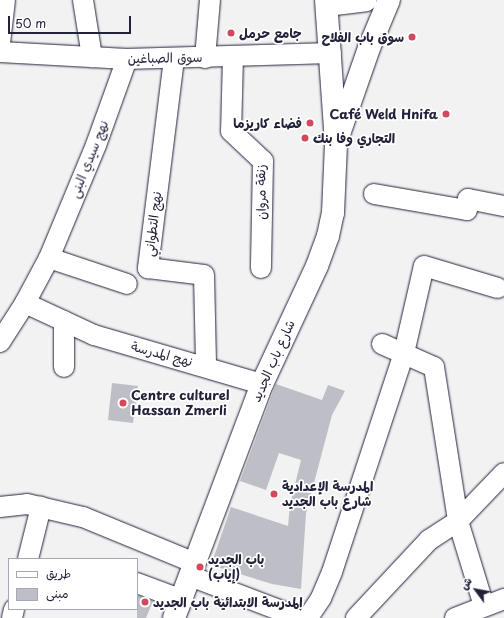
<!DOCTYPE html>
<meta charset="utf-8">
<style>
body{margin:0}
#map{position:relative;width:504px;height:618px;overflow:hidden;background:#f2f2f3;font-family:"Playpen Sans","Playpen Sans Arabic",sans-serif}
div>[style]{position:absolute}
.building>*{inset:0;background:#bebec6}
.roads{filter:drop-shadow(0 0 1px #22223b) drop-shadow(0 0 1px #22223b)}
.minor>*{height:20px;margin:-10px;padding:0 10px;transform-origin:10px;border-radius:10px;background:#fff}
.major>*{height:22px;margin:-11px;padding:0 11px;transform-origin:11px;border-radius:11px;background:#fff}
.dots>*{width:11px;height:11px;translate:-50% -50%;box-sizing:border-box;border:2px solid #fff;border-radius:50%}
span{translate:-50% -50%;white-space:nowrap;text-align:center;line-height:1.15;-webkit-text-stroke:3.5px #fff;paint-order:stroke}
.poi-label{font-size:13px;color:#22223b;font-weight:700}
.left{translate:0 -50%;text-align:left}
.right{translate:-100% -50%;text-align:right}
.street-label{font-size:13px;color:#22223b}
.legend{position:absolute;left:8px;top:558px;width:130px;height:52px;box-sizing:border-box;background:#fff;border:1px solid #a7a7b1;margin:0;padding:5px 7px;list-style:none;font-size:12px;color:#22223b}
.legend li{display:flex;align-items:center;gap:8px;height:20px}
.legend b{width:20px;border:1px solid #a7a7b1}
.north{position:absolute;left:456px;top:570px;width:40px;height:40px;-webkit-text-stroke:3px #fff;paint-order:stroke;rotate:302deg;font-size:11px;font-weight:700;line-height:16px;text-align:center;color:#22223b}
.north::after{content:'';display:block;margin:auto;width:14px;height:18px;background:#22223b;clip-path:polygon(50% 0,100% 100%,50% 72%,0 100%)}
.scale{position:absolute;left:8px;top:16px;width:123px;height:18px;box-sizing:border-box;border:2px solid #22223b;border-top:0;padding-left:5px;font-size:12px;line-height:14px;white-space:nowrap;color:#22223b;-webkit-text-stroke:3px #fff;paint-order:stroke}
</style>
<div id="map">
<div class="building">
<div style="clip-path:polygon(112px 383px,138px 386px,133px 423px,108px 420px)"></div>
<div style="clip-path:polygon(276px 384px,322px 400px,328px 385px,345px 391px,332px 415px,306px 513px,301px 589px,272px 584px,211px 565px,231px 507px,288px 526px,290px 505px,301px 460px,279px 453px,266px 490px,240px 481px)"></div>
<div style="clip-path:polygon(137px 595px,153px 601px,146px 618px,137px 618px)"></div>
</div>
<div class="roads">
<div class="minor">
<div style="left:83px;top:0;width:58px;rotate:81deg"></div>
<div style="left:0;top:43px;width:43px;rotate:-83.4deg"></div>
<div style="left:0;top:52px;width:127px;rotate:3.2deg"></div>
<div style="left:127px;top:59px;width:204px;rotate:-1.7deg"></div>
<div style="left:233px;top:57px;width:74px;rotate:91.5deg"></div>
<div style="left:231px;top:131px;width:44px;rotate:43.2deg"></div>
<div style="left:263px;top:161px;width:107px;rotate:91.1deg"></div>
<div style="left:205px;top:58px;width:58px;rotate:-85.1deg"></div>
<div style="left:174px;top:59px;width:211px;rotate:97.1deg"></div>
<div style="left:148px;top:268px;width:56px;rotate:7.1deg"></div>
<div style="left:204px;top:275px;width:91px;rotate:88.7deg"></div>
<div style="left:374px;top:194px;width:94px;rotate:9.8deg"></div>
<div style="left:467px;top:210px;width:11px;rotate:-85deg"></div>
<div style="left:468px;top:199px;width:37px;rotate:11deg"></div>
<div style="left:49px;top:258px;width:82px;rotate:18.4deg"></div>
<div style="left:25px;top:303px;width:76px;rotate:24.9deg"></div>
<div style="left:94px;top:335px;width:175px;rotate:16.3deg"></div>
<div style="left:64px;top:321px;width:46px;rotate:90deg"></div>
<div style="left:0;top:342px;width:46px;rotate:-57.3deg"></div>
<div style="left:25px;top:303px;width:51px;rotate:-61.9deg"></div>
<div style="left:49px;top:258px;width:122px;rotate:-67.4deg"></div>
<div style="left:96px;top:145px;width:91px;rotate:-70.2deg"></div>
<div style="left:382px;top:344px;width:57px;rotate:23.9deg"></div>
<div style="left:434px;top:367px;width:156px;rotate:81.1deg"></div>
<div style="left:458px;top:521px;width:89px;rotate:73deg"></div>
<div style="left:0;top:507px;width:27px;rotate:-6deg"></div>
<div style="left:27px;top:504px;width:57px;rotate:13.1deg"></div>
<div style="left:83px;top:517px;width:121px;rotate:22.3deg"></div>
<div style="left:28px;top:559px;width:54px;rotate:-76deg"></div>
<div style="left:190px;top:576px;width:104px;rotate:20.9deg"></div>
<div style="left:287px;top:613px;width:9px;rotate:36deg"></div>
<div style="left:137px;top:583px;width:48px;rotate:20.7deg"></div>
<div style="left:309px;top:616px;width:22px;rotate:-56deg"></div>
<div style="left:321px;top:598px;width:28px;rotate:-67deg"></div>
<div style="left:332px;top:572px;width:231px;rotate:-71.8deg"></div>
<div style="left:404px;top:353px;width:89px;rotate:-77.1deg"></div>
<div style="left:424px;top:266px;width:77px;rotate:16.6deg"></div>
<div style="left:12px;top:618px;width:9px;rotate:-77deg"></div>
<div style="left:356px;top:618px;width:107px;rotate:-46.9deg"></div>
<div style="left:429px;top:540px;width:35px;rotate:-33deg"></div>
<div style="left:458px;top:521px;width:66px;rotate:-46.2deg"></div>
<div style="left:455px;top:618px;width:53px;rotate:-21.2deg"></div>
</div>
<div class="major">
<div style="left:327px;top:5px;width:39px;rotate:-7deg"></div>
<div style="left:337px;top:140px;width:97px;rotate:-70.8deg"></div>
<div style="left:369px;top:48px;width:52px;rotate:-67.4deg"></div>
<div style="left:174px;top:618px;width:250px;rotate:-69.4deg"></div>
<div style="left:262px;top:384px;width:130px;rotate:-65deg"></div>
<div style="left:317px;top:266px;width:32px;rotate:-70deg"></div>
<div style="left:328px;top:236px;width:24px;rotate:-78deg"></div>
<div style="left:333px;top:213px;width:70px;rotate:-87.5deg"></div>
<div style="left:336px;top:143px;width:143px;rotate:-94deg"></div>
</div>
</div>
<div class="dots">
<div style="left:231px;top:33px;background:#d1495b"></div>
<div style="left:412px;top:37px;background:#d1495b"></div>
<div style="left:446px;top:114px;background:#d1495b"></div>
<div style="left:310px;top:123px;background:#d1495b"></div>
<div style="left:305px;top:138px;background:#d1495b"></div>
<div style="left:123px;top:403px;background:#d1495b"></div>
<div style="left:274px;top:494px;background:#d1495b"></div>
<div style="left:200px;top:567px;background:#d1495b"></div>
<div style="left:145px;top:602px;background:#d1495b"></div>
</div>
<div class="poi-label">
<span class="left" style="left:239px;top:33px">جامع حرمل</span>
<span class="right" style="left:404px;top:37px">سوق باب الفلاح</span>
<span class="right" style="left:438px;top:114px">Café Weld Hnifa</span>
<span class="right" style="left:302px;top:123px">فضاء كاريزما</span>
<span class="left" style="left:313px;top:138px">التجاري وفا بنك</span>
<span class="left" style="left:131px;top:403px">Centre culturel<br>Hassan Zmerli</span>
<span class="left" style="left:282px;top:494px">المدرسة الإعدادية<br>شارع باب الجديد</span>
<span class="left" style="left:208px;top:567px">باب الجديد<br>(إياب)</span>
<span class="left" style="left:153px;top:602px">المدرسة الابتدائية باب الجديد</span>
</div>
<div class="street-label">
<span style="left:165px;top:58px;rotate:-1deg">سوق الصباغين</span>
<span style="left:89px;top:159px;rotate:-68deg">نهج سيدي البنى</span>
<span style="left:261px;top:192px;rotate:-91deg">زنقة مروان</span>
<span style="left:153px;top:224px;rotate:-83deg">نهج التطواني</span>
<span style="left:162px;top:354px;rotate:15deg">نهج المدرسة</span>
<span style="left:273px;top:361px;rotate:-66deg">شارع باب الجديد</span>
</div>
<ul class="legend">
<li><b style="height:5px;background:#fff"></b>طريق</li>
<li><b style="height:11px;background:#bebec6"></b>مبنى</li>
</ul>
<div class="north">ش</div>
<div class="scale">50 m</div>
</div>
